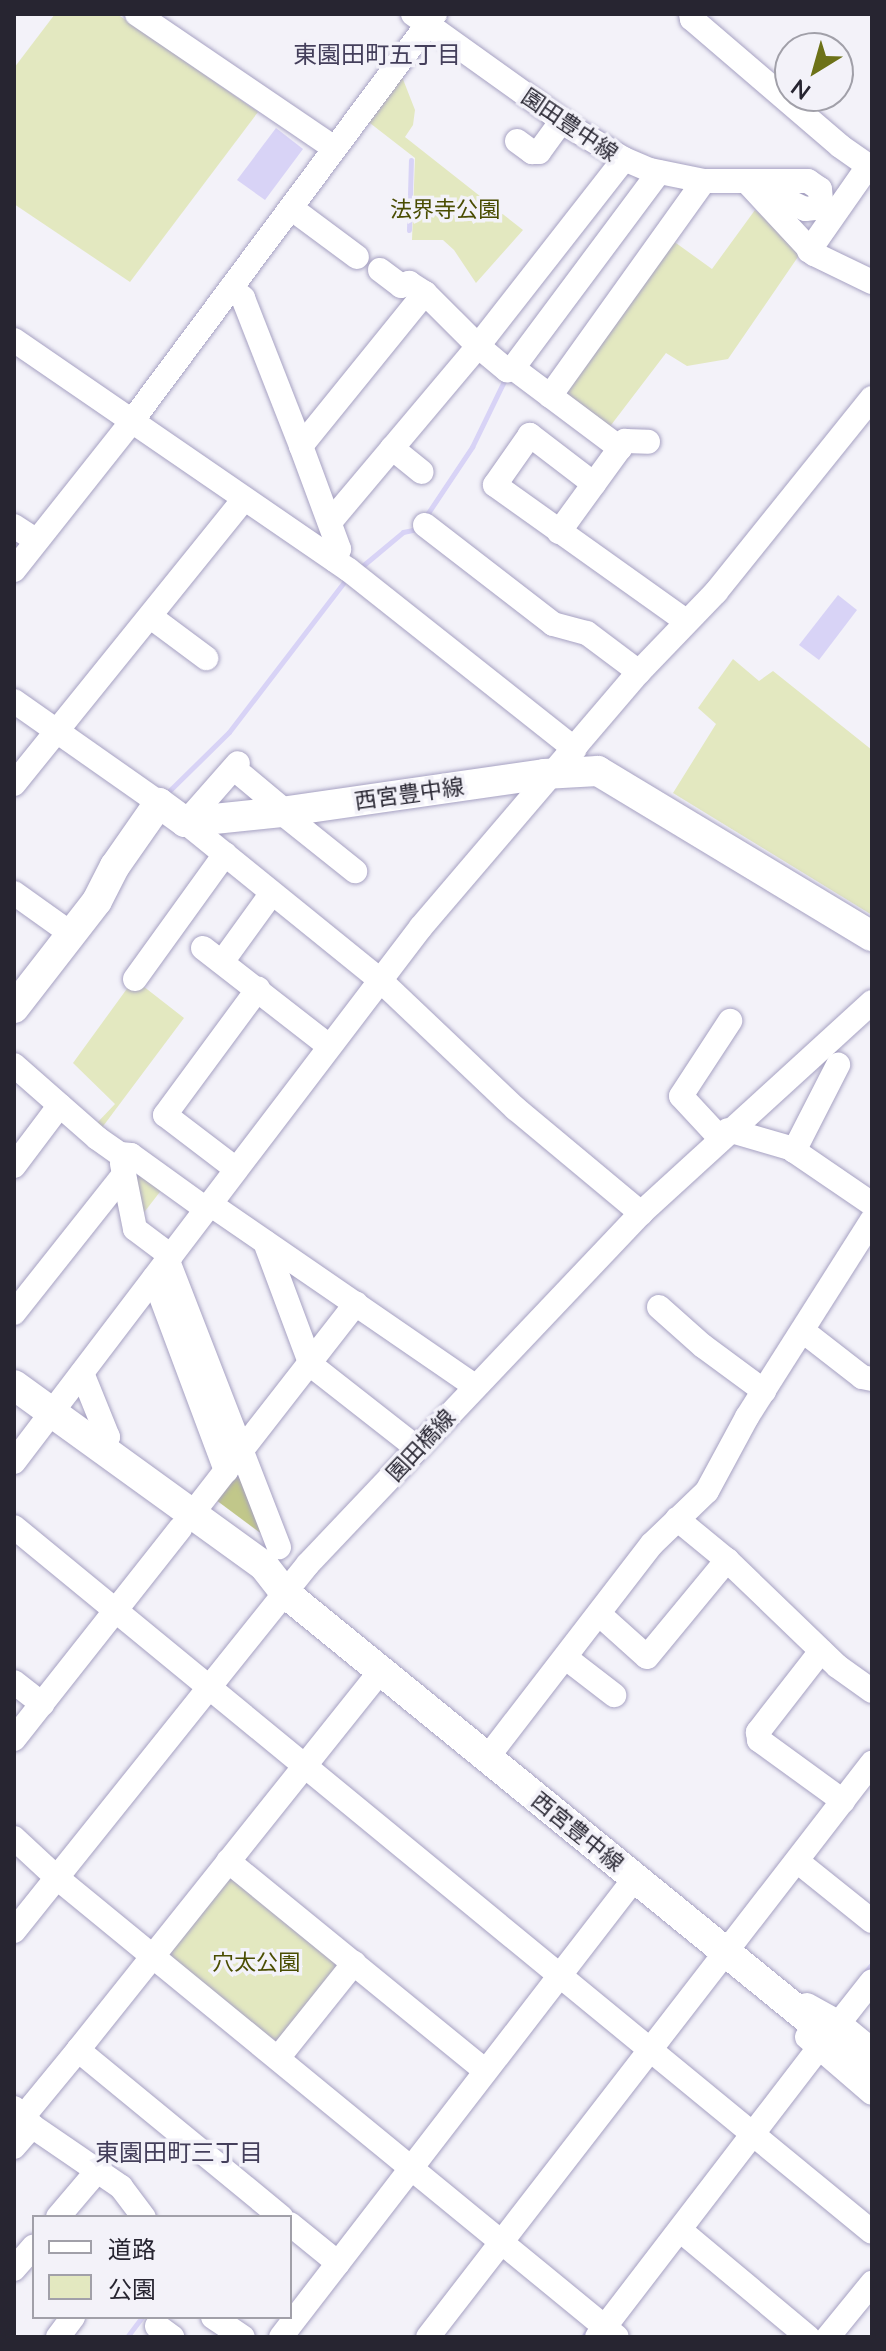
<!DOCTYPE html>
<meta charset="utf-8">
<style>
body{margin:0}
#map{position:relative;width:886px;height:2351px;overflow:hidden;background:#f3f2f9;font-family:Lato,"Noto Sans JP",sans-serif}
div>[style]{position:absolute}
.green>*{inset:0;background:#e3e8c0}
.forest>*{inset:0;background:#c1c78a}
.water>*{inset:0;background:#d8d3f6}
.stream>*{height:5px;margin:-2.5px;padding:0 2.5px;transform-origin:2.5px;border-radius:2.5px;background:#d8d3f6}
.roads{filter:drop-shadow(0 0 2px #a6a1c2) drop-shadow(0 0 2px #a6a1c2)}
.minor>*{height:24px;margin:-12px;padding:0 12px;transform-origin:12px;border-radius:12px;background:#fff}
.major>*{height:30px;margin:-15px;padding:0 15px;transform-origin:15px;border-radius:15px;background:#fff}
span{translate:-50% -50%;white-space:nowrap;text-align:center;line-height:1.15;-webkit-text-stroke:7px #f3f2f9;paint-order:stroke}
.street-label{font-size:22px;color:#272531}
.park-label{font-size:22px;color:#4a4d02}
.neighbourhood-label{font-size:24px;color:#443f5b}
.frame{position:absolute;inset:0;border:16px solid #272531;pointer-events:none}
.legend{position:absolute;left:32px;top:2215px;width:260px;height:104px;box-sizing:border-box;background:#f3f2f9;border:2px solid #a1a0a9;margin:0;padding:10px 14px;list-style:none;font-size:24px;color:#272531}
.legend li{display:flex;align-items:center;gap:16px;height:40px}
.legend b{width:40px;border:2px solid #a1a0a9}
.north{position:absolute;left:774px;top:32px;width:80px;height:80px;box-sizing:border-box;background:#f3f2f9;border:2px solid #a1a0a9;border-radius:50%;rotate:217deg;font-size:22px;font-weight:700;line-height:32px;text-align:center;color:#272531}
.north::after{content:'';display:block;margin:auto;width:28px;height:36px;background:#6d7218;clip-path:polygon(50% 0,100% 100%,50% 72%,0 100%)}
</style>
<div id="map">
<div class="green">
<div style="clip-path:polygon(55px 14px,117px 14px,258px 112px,130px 282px,14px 204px,14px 68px)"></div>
<div style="clip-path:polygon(399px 69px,415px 110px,413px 125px,405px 137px,523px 230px,476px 283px,454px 250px,443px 240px,412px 240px,415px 158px,366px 120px)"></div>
<div style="clip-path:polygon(755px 210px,802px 251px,728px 359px,687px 366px,666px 353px,605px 433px,558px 396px,669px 238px,712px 269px)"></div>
<div style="clip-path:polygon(733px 659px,759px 681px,773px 671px,872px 750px,872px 915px,673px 793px,716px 724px,698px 708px)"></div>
<div style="clip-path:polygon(134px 979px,184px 1018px,101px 1129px,96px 1124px,115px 1104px,73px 1063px)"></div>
<div style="clip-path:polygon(125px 1158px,166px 1184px,139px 1219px)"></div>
<div style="clip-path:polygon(226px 1875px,341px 1961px,279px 2046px,166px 1958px)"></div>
</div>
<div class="forest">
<div style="clip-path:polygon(240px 1469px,263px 1535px,216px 1500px)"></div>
</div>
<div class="water">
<div style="clip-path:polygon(276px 128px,303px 149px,265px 200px,237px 180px)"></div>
<div style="clip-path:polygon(838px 595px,857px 610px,819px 660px,799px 645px)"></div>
</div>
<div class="stream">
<div style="left:409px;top:230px;width:70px;rotate:-88.4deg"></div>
<div style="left:424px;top:519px;width:87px;rotate:-56.3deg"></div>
<div style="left:472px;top:447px;width:78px;rotate:-64.1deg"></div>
<div style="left:360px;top:568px;width:56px;rotate:-39.9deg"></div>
<div style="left:403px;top:532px;width:14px;rotate:-12deg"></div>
<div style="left:166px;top:794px;width:88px;rotate:-44.5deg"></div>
<div style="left:229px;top:732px;width:194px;rotate:-52.5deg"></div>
<div style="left:863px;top:1975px;width:14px;rotate:-51deg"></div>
<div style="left:127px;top:2337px;width:25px;rotate:-53deg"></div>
<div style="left:583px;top:2337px;width:12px;rotate:-55deg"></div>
</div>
<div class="roads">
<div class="minor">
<div style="left:137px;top:14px;width:238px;rotate:34.2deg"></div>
<div style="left:413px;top:14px;width:196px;rotate:35.6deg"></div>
<div style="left:572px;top:128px;width:61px;rotate:30.8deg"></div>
<div style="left:624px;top:159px;width:28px;rotate:23deg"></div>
<div style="left:650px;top:170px;width:55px;rotate:11.5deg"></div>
<div style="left:704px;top:181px;width:104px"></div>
<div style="left:808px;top:181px;width:14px;rotate:34deg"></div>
<div style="left:820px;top:189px;width:12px;rotate:85deg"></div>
<div style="left:821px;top:201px;width:9px;rotate:131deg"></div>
<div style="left:815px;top:208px;width:10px;rotate:174deg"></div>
<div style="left:805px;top:209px;width:63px;rotate:-154.7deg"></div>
<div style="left:691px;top:14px;width:5px;rotate:79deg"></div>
<div style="left:692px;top:19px;width:195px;rotate:40.6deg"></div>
<div style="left:840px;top:146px;width:39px;rotate:35deg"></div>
<div style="left:517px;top:141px;width:19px;rotate:36deg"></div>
<div style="left:532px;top:152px;width:7px"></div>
<div style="left:539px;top:152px;width:39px;rotate:-54deg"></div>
<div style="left:749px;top:184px;width:96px;rotate:47.1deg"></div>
<div style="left:814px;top:254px;width:64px;rotate:25.8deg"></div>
<div style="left:291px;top:208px;width:82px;rotate:36.6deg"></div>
<div style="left:809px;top:251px;width:101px;rotate:-55.1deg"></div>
<div style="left:867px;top:168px;width:5px"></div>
<div style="left:380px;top:270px;width:26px;rotate:37deg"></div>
<div style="left:401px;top:286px;width:9px;rotate:-21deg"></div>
<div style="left:409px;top:283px;width:19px;rotate:32deg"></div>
<div style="left:425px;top:293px;width:75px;rotate:45deg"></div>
<div style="left:478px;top:346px;width:38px;rotate:40deg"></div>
<div style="left:507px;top:370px;width:6px;rotate:-18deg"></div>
<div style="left:513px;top:368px;width:134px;rotate:36.8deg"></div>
<div style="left:620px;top:448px;width:104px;rotate:126deg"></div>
<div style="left:231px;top:288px;width:16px;rotate:40deg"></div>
<div style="left:243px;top:298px;width:159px;rotate:68.6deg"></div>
<div style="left:301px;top:446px;width:110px;rotate:69.7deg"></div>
<div style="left:339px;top:549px;width:12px;rotate:110deg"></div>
<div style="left:14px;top:340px;width:406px;rotate:34.5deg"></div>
<div style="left:349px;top:570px;width:288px;rotate:38.4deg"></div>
<div style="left:513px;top:368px;width:244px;rotate:-53.3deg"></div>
<div style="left:550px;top:396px;width:264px;rotate:-54.4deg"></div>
<div style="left:301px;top:446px;width:197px;rotate:-51deg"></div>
<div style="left:392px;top:448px;width:38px;rotate:39deg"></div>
<div style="left:620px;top:448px;width:9px;rotate:-54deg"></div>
<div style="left:625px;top:441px;width:23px;rotate:2deg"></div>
<div style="left:594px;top:484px;width:81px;rotate:-142.6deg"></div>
<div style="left:530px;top:435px;width:61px;rotate:125deg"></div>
<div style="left:495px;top:485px;width:234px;rotate:35.5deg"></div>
<div style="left:330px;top:522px;width:230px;rotate:-49.9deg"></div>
<div style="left:478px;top:346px;width:237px;rotate:-52deg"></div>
<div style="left:425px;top:525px;width:162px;rotate:37.7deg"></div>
<div style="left:553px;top:624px;width:35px;rotate:15deg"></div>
<div style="left:587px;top:633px;width:65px;rotate:36.9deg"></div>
<div style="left:14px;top:526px;width:27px;rotate:33deg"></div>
<div style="left:14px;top:570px;width:190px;rotate:-51.6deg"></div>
<div style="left:132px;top:421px;width:507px;rotate:-53.33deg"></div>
<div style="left:151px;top:617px;width:69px;rotate:36.7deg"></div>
<div style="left:14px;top:701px;width:177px;rotate:35.1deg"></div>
<div style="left:243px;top:776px;width:55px;rotate:39.8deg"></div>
<div style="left:14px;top:784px;width:366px;rotate:-51.1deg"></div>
<div style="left:281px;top:812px;width:95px;rotate:38.6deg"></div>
<div style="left:187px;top:821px;width:77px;rotate:-48.7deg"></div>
<div style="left:185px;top:822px;width:251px;rotate:39deg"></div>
<div style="left:380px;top:980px;width:187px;rotate:43.5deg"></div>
<div style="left:516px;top:1109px;width:163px;rotate:39.8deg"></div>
<div style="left:14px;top:893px;width:69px;rotate:35.5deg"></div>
<div style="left:203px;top:948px;width:160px;rotate:37.9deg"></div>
<div style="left:222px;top:962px;width:85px;rotate:-54.1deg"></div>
<div style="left:135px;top:979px;width:154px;rotate:-54.2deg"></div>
<div style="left:14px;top:1065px;width:111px;rotate:41.3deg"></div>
<div style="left:97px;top:1138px;width:28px;rotate:35deg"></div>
<div style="left:120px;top:1154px;width:11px;rotate:5deg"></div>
<div style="left:131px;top:1155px;width:92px;rotate:35.8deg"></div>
<div style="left:728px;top:1130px;width:65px;rotate:16.2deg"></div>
<div style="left:790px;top:1148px;width:99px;rotate:34.3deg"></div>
<div style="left:720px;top:1138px;width:57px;rotate:-132.9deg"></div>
<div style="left:681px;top:1096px;width:90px;rotate:-56.8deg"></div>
<div style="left:794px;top:1151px;width:97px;rotate:-62.9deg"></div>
<div style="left:122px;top:1164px;width:66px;rotate:78.7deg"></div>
<div style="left:135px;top:1229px;width:45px;rotate:36.9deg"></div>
<div style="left:14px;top:1166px;width:76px;rotate:-53deg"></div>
<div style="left:236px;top:1169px;width:89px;rotate:-142.7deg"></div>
<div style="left:165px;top:1115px;width:157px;rotate:-53.6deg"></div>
<div style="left:210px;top:1204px;width:321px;rotate:34.5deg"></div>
<div style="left:265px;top:1242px;width:131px;rotate:69.5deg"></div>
<div style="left:311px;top:1365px;width:135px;rotate:38.1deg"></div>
<div style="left:168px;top:1261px;width:307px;rotate:68.8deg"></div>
<div style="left:154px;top:1278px;width:206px;rotate:69.5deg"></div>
<div style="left:659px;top:1307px;width:59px;rotate:41.6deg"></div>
<div style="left:703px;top:1346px;width:76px;rotate:36.4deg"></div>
<div style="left:14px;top:1313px;width:177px;rotate:-51.6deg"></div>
<div style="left:803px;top:1331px;width:75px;rotate:37.9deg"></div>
<div style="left:862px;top:1377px;width:10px;rotate:11deg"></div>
<div style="left:82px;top:1373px;width:69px;rotate:67.9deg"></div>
<div style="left:108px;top:1437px;width:14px;rotate:115deg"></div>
<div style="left:14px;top:1462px;width:672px;rotate:-52.74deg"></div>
<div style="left:421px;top:927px;width:335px;rotate:-49.5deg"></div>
<div style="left:639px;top:672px;width:111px;rotate:-46.1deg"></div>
<div style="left:716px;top:592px;width:249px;rotate:-51.2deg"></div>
<div style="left:192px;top:1514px;width:267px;rotate:-52.1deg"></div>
<div style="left:677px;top:1519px;width:65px;rotate:39.4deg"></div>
<div style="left:727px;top:1560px;width:153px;rotate:43.9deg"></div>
<div style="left:837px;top:1666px;width:43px;rotate:35.5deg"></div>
<div style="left:14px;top:1527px;width:1110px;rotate:39.41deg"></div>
<div style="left:599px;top:1614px;width:64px;rotate:41.9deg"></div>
<div style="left:647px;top:1657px;width:126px;rotate:-50.5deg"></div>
<div style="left:821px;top:1651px;width:103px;rotate:127.9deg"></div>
<div style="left:758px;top:1732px;width:8px;rotate:83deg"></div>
<div style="left:759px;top:1740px;width:104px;rotate:36deg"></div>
<div style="left:566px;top:1658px;width:61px;rotate:37.6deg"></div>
<div style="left:14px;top:1682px;width:36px;rotate:38deg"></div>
<div style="left:14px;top:1739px;width:268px;rotate:-51.7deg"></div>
<div style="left:487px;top:1758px;width:270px;rotate:-52.4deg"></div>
<div style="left:652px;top:1544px;width:76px;rotate:-43.9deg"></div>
<div style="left:707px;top:1491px;width:84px;rotate:-61.6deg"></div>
<div style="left:747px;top:1417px;width:233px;rotate:-57.6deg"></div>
<div style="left:14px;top:1838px;width:57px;rotate:42.9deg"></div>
<div style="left:56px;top:1877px;width:725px;rotate:39.35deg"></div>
<div style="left:228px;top:1861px;width:330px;rotate:39.2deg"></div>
<div style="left:797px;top:1861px;width:96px;rotate:38.7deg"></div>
<div style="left:14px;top:1931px;width:470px;rotate:-51.3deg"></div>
<div style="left:308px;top:1564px;width:484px;rotate:-46.5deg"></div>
<div style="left:641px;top:1213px;width:313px;rotate:-42.4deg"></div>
<div style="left:807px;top:2005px;width:37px;rotate:29deg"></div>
<div style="left:839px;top:2023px;width:43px;rotate:39.3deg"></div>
<div style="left:839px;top:2023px;width:53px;rotate:-51.8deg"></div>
<div style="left:807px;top:2037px;width:86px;rotate:40.7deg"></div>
<div style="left:78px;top:2050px;width:485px;rotate:-51.4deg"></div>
<div style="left:278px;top:2058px;width:122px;rotate:-51.3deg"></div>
<div style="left:14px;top:2108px;width:25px;rotate:45deg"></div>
<div style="left:32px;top:2126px;width:108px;rotate:34.4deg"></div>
<div style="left:121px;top:2187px;width:38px;rotate:53deg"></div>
<div style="left:23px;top:2117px;width:87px;rotate:-50.6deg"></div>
<div style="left:78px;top:2050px;width:263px;rotate:39.4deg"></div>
<div style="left:14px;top:2147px;width:28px;rotate:-49deg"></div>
<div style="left:58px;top:2217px;width:62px;rotate:-49.6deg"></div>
<div style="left:290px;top:2224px;width:62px;rotate:39.1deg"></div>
<div style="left:680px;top:2230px;width:167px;rotate:39.9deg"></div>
<div style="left:14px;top:2269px;width:30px;rotate:-49deg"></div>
<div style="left:213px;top:2317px;width:36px;rotate:34deg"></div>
<div style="left:157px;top:2326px;width:19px;rotate:36deg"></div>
<div style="left:58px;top:2337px;width:25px;rotate:-53deg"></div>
<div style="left:281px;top:2337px;width:580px;rotate:-52.36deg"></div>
<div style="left:428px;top:2337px;width:726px;rotate:-52.28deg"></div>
<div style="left:597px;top:2337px;width:363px;rotate:-52.5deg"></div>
<div style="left:828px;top:2337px;width:70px;rotate:-50.8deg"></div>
</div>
<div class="major">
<div style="left:14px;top:1008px;width:135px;rotate:-52.2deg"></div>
<div style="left:97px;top:901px;width:39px;rotate:-63deg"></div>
<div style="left:115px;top:866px;width:77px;rotate:-55.1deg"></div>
<div style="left:159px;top:803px;width:32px;rotate:36deg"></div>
<div style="left:185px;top:822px;width:97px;rotate:-5.9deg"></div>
<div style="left:281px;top:812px;width:266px;rotate:-8.2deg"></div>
<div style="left:544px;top:774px;width:54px;rotate:-3.2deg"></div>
<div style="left:598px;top:771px;width:320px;rotate:31.1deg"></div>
<div style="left:14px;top:1385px;width:309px;rotate:35.9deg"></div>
<div style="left:264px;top:1566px;width:33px;rotate:52deg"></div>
<div style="left:284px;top:1592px;width:758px;rotate:39.17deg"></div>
</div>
</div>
<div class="street-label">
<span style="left:570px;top:124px;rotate:34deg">園田豊中線</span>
<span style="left:409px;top:793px;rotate:-8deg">西宮豊中線</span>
<span style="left:420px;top:1445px;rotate:-47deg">園田橋線</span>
<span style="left:578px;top:1831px;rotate:39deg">西宮豊中線</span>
</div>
<div class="park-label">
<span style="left:445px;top:209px">法界寺公園</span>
<span style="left:256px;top:1962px">穴太公園</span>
</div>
<div class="neighbourhood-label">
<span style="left:377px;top:54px">東園田町五丁目</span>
<span style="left:179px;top:2152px">東園田町三丁目</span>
</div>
<div class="frame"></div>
<ul class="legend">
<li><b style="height:10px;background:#fff"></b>道路</li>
<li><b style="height:22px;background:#e3e8c0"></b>公園</li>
</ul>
<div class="north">N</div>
</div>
